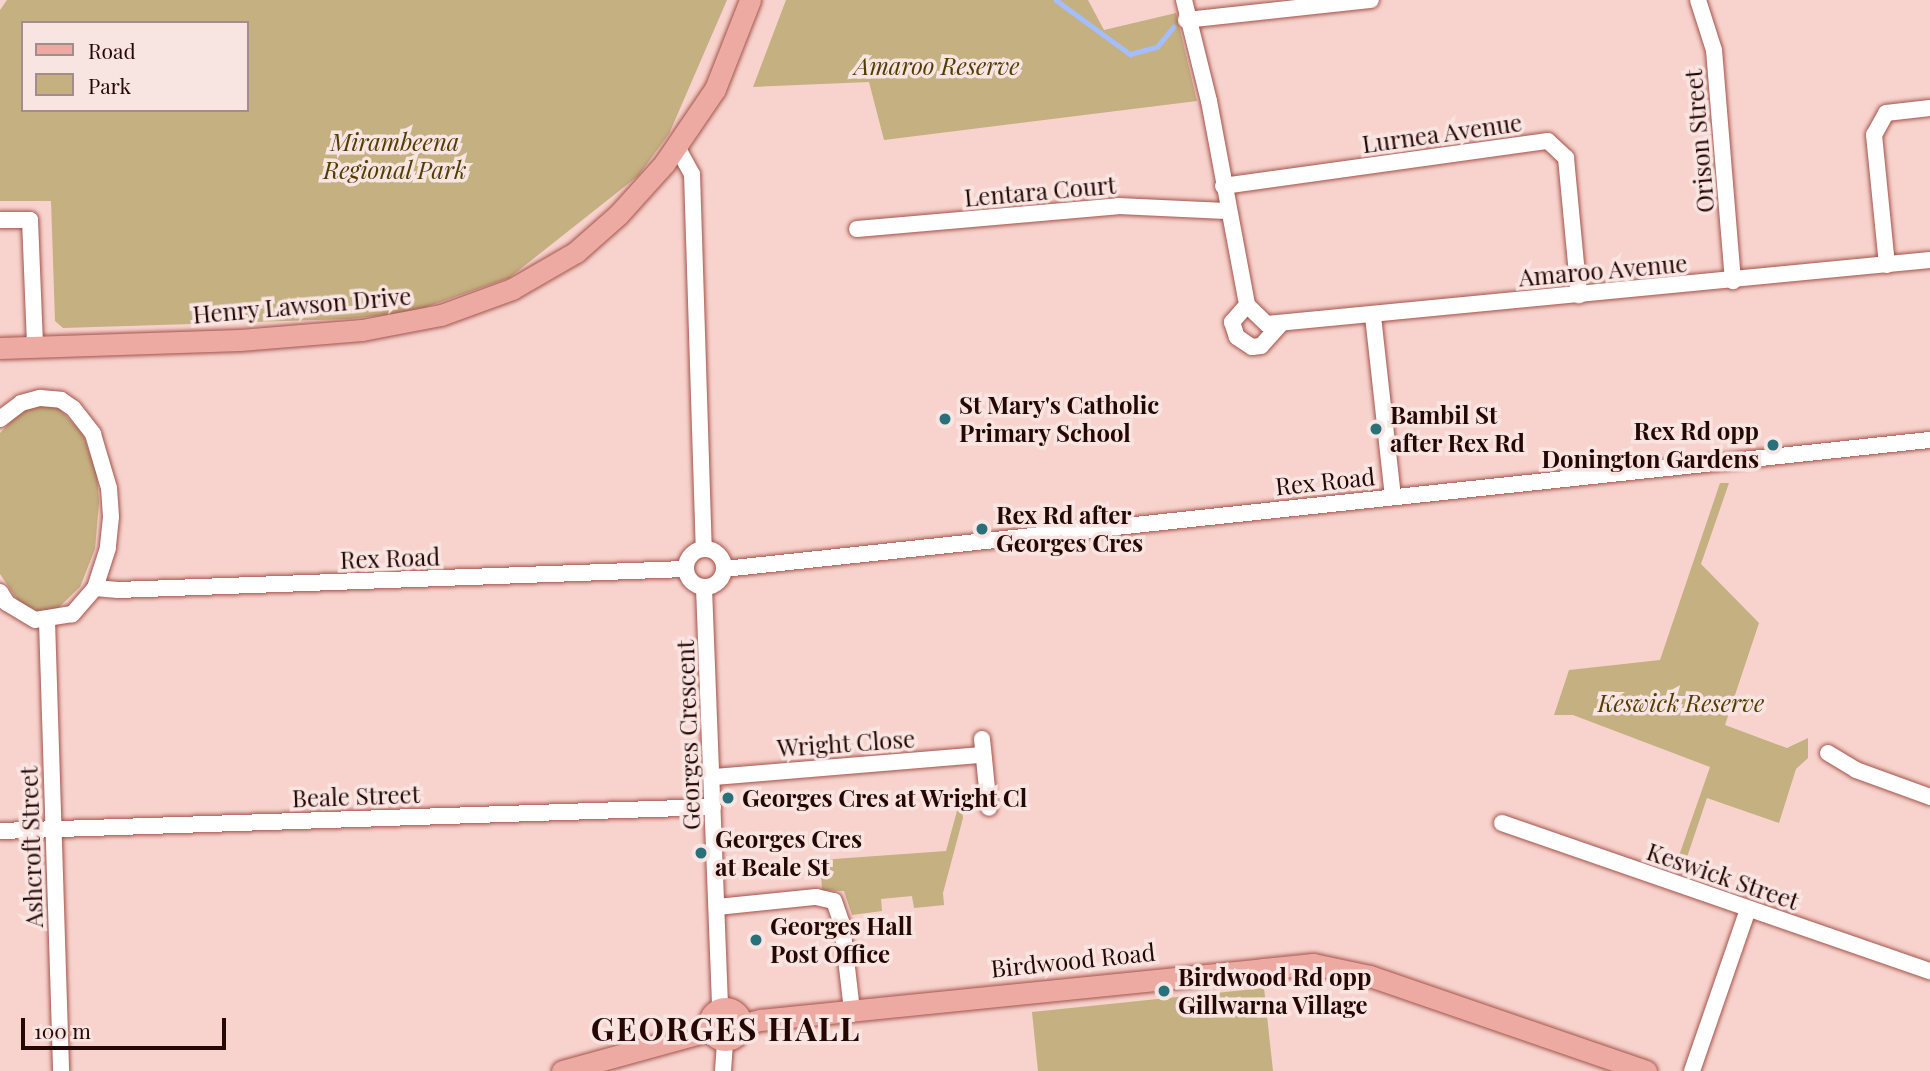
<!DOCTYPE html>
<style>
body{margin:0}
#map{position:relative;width:1930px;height:1071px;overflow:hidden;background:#f8d3cd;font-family:"Playfair Display",serif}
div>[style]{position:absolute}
.green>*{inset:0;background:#c4b081}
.stream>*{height:4.5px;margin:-2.25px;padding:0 2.25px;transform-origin:2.25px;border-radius:2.25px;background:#a4bdff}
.roads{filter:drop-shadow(0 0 2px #a3534a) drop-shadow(0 0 2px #a3534a)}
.minor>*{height:16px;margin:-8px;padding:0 8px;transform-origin:8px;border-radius:8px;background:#fff}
.minor>.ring{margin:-8px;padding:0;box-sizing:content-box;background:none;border:16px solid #fff;border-radius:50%}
.major>*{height:21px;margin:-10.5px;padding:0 10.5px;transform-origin:10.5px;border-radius:10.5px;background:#ecaaa3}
.major>.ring{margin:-10.5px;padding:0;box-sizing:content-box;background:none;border:21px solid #ecaaa3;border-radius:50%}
.dots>*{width:19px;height:19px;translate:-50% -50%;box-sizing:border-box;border:4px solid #f8e5e2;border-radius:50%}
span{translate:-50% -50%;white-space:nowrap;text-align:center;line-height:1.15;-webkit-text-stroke:7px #f8e5e2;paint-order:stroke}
.park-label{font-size:24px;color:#513d00;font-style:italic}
.street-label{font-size:24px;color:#250705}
.poi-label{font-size:24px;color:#250705;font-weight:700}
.left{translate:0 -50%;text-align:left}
.right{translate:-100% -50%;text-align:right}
.district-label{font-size:32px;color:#250705;font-weight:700;letter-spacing:2px}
.legend{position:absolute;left:21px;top:21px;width:228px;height:91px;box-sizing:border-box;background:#f8e5e2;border:2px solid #a48c8a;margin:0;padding:9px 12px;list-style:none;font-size:21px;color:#250705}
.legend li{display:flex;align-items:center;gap:14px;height:35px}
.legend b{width:35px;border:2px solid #a48c8a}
.scale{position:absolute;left:21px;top:1018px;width:205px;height:32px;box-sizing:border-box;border:4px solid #250705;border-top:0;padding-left:9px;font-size:21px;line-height:24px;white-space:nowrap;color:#250705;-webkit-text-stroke:5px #f8e5e2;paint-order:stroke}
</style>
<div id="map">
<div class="green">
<div style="clip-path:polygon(evenodd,7px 0,727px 0,669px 134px,638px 176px,509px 278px,412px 312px,348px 319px,63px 328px,55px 321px,51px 201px,0 201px,0 10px,7px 0,23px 23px,247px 23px,247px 110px,23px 110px,23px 23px)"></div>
<div style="clip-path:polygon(786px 0,1088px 0,1104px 30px,1176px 13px,1197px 101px,884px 140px,869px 82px,753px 87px)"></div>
<div style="clip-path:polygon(38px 404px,58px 407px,83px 434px,97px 474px,99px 503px,95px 549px,80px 587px,57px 609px,40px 612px,19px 602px,0 574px,0 433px,22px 410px)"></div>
<div style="clip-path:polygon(1720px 483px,1729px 483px,1701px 564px,1759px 623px,1725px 725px,1787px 748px,1808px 738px,1808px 758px,1796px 769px,1779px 823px,1707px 798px,1683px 869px,1675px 867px,1710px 767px,1573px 715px,1554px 715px,1569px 670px,1660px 660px)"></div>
<div style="clip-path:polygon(960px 800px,963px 818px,943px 893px,944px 905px,914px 908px,912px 896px,881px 899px,882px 911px,852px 915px,844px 891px,822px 890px,820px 860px,946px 851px)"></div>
<div style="clip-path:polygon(1264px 988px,1273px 1071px,1038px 1071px,1032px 1012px)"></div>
</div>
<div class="stream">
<div style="left:1056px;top:0;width:92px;rotate:36.1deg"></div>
<div style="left:1130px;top:54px;width:28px;rotate:-15deg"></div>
<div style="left:1157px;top:47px;width:26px;rotate:-51deg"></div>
</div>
<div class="roads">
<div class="minor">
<div style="left:1184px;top:0;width:104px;rotate:76.1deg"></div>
<div style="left:1209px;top:101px;width:208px;rotate:79.4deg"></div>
<div style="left:1247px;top:305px;width:28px;rotate:44deg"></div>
<div style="left:1267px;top:324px;width:666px;rotate:-5.51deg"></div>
<div style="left:1698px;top:0;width:52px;rotate:72.3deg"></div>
<div style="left:1714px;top:50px;width:232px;rotate:85.3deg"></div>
<div style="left:1186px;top:20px;width:186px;rotate:-6.2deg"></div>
<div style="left:677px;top:147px;width:31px;rotate:61deg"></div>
<div style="left:692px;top:174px;width:375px;rotate:88.2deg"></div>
<div style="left:1223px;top:186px;width:328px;rotate:-7.9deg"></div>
<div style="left:1548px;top:141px;width:25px;rotate:43deg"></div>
<div style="left:1566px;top:158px;width:138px;rotate:84.6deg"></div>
<div style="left:0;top:220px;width:30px"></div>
<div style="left:30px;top:220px;width:127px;rotate:87.7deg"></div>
<div style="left:857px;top:229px;width:262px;rotate:-5deg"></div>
<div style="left:1118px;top:206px;width:108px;rotate:2.7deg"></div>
<div style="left:1887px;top:265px;width:131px;rotate:-95.7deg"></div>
<div style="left:1874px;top:135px;width:25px;rotate:-61deg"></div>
<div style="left:1886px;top:113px;width:44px;rotate:-6.5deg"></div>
<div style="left:1247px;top:305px;width:23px;rotate:131deg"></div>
<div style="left:1232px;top:322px;width:16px;rotate:72deg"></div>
<div style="left:1237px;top:337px;width:18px;rotate:34deg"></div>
<div style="left:1252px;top:347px;width:9px;rotate:-6deg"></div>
<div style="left:1261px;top:346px;width:28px;rotate:-48deg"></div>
<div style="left:1373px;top:316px;width:182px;rotate:83.7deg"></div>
<div style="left:0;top:419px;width:26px;rotate:-37deg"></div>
<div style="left:21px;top:403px;width:20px;rotate:-15deg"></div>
<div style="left:40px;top:398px;width:21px;rotate:5deg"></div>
<div style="left:61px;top:400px;width:14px;rotate:34deg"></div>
<div style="left:73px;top:408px;width:33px;rotate:52deg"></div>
<div style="left:93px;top:434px;width:56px;rotate:73.5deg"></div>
<div style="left:109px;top:488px;width:29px;rotate:86deg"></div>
<div style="left:111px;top:517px;width:31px;rotate:96deg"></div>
<div style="left:108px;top:548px;width:42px;rotate:108deg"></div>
<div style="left:95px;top:588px;width:35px;rotate:131deg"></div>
<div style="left:72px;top:614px;width:37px;rotate:171deg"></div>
<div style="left:35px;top:620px;width:33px;rotate:-149deg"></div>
<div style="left:7px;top:603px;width:13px;rotate:-122deg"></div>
<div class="ring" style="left:686px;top:549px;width:22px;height:22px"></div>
<div style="left:724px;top:569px;width:1213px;rotate:-6.11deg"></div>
<div style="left:95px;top:588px;width:23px;rotate:5deg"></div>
<div style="left:118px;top:590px;width:568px;rotate:-2.12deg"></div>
<div style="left:704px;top:588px;width:420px;rotate:87.8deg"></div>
<div style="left:47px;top:621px;width:450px;rotate:88.2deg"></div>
<div style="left:982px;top:739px;width:69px;rotate:84.2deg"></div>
<div style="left:1828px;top:753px;width:33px;rotate:31deg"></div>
<div style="left:1856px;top:770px;width:79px;rotate:20deg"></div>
<div style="left:713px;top:777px;width:271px;rotate:-4.7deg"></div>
<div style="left:1502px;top:823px;width:453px;rotate:19.1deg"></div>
<div style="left:0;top:831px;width:713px;rotate:-1.93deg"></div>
<div style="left:717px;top:907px;width:100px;rotate:-5.8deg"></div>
<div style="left:816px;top:897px;width:18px;rotate:13deg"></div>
<div style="left:834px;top:901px;width:24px;rotate:71deg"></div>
<div style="left:842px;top:924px;width:87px;rotate:83.4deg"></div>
<div style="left:723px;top:1071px;width:28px;rotate:-86deg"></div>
<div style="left:1692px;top:1071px;width:171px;rotate:-70.9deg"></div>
</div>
<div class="major">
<div style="left:0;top:348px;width:240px;rotate:-1.9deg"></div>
<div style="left:240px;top:340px;width:122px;rotate:-4.7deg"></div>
<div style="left:362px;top:330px;width:80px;rotate:-10.8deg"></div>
<div style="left:441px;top:315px;width:76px;rotate:-20.1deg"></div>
<div style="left:512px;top:289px;width:74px;rotate:-30deg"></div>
<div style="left:576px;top:252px;width:56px;rotate:-41.4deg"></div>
<div style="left:618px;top:215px;width:69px;rotate:-48deg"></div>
<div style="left:664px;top:164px;width:91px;rotate:-55.8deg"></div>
<div style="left:715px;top:89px;width:96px;rotate:-68.5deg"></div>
<div class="ring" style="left:709px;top:1008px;width:11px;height:11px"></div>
<div style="left:741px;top:1025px;width:20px;rotate:-15deg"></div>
<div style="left:760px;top:1020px;width:556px;rotate:-5.78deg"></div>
<div style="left:1313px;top:964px;width:58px;rotate:11.9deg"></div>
<div style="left:1370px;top:976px;width:292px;rotate:19deg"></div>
<div style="left:562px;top:1071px;width:155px;rotate:-15.4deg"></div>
</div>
</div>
<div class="dots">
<div style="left:945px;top:419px;background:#28717b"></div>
<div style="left:1376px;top:429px;background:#28717b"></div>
<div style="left:1773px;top:445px;background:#28717b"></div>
<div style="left:982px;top:529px;background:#28717b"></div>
<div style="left:728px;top:798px;background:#28717b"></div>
<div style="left:701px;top:853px;background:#28717b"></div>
<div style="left:756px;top:940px;background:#28717b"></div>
<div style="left:1164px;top:991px;background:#28717b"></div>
</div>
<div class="park-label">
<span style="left:937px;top:66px">Amaroo Reserve</span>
<span style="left:395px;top:156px">Mirambeena<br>Regional Park</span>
<span style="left:1681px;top:703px">Keswick Reserve</span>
</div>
<div class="street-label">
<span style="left:1442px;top:133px;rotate:-8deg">Lurnea Avenue</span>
<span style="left:1699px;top:141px;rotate:-95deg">Orison Street</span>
<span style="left:1040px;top:191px;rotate:-5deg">Lentara Court</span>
<span style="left:1603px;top:270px;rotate:-5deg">Amaroo Avenue</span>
<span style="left:302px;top:305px;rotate:-5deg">Henry Lawson Drive</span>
<span style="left:1325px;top:481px;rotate:-6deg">Rex Road</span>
<span style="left:390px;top:558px;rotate:-2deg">Rex Road</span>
<span style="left:688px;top:735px;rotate:-92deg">Georges Crescent</span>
<span style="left:846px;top:743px;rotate:-4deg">Wright Close</span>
<span style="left:356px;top:796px;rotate:-2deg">Beale Street</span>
<span style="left:31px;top:847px;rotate:-92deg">Ashcroft Street</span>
<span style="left:1723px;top:876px;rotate:19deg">Keswick Street</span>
<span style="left:1073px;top:960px;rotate:-6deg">Birdwood Road</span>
</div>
<div class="poi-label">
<span class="left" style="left:959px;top:419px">St Mary's Catholic<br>Primary School</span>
<span class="left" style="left:1390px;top:429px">Bambil St<br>after Rex Rd</span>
<span class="right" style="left:1759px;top:445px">Rex Rd opp<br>Donington Gardens</span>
<span class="left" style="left:996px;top:529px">Rex Rd after<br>Georges Cres</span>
<span class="left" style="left:742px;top:798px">Georges Cres at Wright Cl</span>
<span class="left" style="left:715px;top:853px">Georges Cres<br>at Beale St</span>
<span class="left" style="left:770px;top:940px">Georges Hall<br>Post Office</span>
<span class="left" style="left:1178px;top:991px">Birdwood Rd opp<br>Gillwarna Village</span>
</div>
<div class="district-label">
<span style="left:726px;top:1028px">GEORGES HALL</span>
</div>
<ul class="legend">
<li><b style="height:9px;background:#ecaaa3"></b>Road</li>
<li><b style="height:19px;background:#c4b081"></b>Park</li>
</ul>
<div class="scale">100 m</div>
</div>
